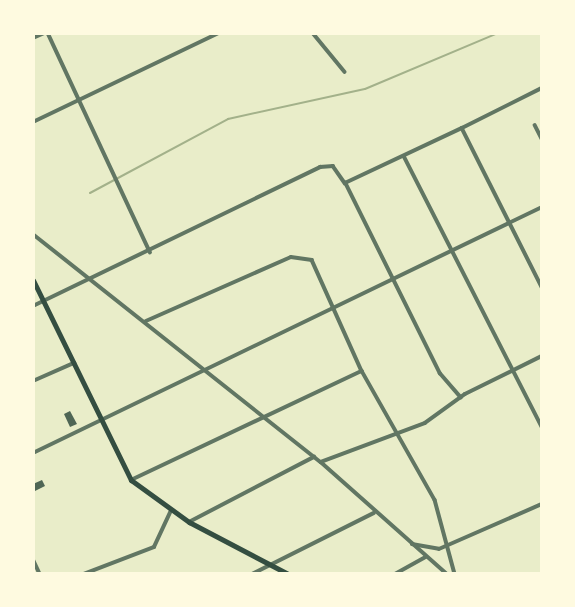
<!DOCTYPE html>
<style>
body{margin:0}
#map{position:relative;width:575px;height:607px;overflow:hidden;background:#e9edc9;font-family:"Fira Sans Condensed",sans-serif}
div>[style]{position:absolute}
.stream>*{height:2px;margin:-1px;padding:0 1px;transform-origin:1px;border-radius:1px;background:#a3b18a}
.building>*{inset:0;background:#4f6655}
.minor>*{height:3.5px;margin:-1.75px;padding:0 1.75px;transform-origin:1.75px;border-radius:1.75px;background:#617663}
.secondary>*{height:5px;margin:-2.5px;padding:0 2.5px;transform-origin:2.5px;border-radius:2.5px;background:#344e41}
span{translate:-50% -50%;white-space:nowrap;text-align:center;line-height:1.15;-webkit-text-stroke:5px #fefae0;paint-order:stroke}
.frame{position:absolute;inset:0;border:35px solid #fefae0;pointer-events:none}
</style>
<div id="map">
<div class="stream">
<div style="left:90px;top:193px;width:157px;rotate:-28.2deg"></div>
<div style="left:228px;top:119px;width:140px;rotate:-12.4deg"></div>
<div style="left:365px;top:89px;width:144px;rotate:-22.8deg"></div>
</div>
<div class="building">
<div style="clip-path:polygon(70px 411px,77px 424px,70px 427px,64px 414px)"></div>
<div style="clip-path:polygon(42px 480px,45px 486px,33px 492px,33px 484px)"></div>
</div>
<div class="minor">
<div style="left:48px;top:33px;width:242px;rotate:65deg"></div>
<div style="left:313px;top:33px;width:50px;rotate:50.6deg"></div>
<div style="left:33px;top:38px;width:12px;rotate:-24deg"></div>
<div style="left:33px;top:122px;width:206px;rotate:-25.6deg"></div>
<div style="left:535px;top:125px;width:16px;rotate:63deg"></div>
<div style="left:462px;top:128px;width:89px;rotate:-26.6deg"></div>
<div style="left:404px;top:156px;width:304px;rotate:63deg"></div>
<div style="left:33px;top:234px;width:367px;rotate:38.4deg"></div>
<div style="left:321px;top:462px;width:169px;rotate:41.6deg"></div>
<div style="left:33px;top:306px;width:319px;rotate:-25.8deg"></div>
<div style="left:320px;top:167px;width:13px;rotate:-4deg"></div>
<div style="left:333px;top:166px;width:21px;rotate:55deg"></div>
<div style="left:146px;top:321px;width:158px;rotate:-23.8deg"></div>
<div style="left:291px;top:257px;width:21px;rotate:8deg"></div>
<div style="left:312px;top:260px;width:122px;rotate:65.8deg"></div>
<div style="left:362px;top:371px;width:148px;rotate:60.5deg"></div>
<div style="left:435px;top:500px;width:77px;rotate:74.9deg"></div>
<div style="left:33px;top:381px;width:45px;rotate:-23.7deg"></div>
<div style="left:461px;top:398px;width:32px;rotate:-131deg"></div>
<div style="left:440px;top:374px;width:213px;rotate:-116.4deg"></div>
<div style="left:345px;top:183px;width:129px;rotate:-25.2deg"></div>
<div style="left:462px;top:128px;width:178px;rotate:63.3deg"></div>
<div style="left:33px;top:453px;width:565px;rotate:-25.79deg"></div>
<div style="left:321px;top:462px;width:111px;rotate:-20.6deg"></div>
<div style="left:425px;top:423px;width:49px;rotate:-35.9deg"></div>
<div style="left:465px;top:394px;width:86px;rotate:-26.3deg"></div>
<div style="left:131px;top:480px;width:255px;rotate:-25.3deg"></div>
<div style="left:189px;top:522px;width:141px;rotate:-27.5deg"></div>
<div style="left:412px;top:544px;width:27px;rotate:10deg"></div>
<div style="left:439px;top:549px;width:112px;rotate:-23.6deg"></div>
<div style="left:33px;top:559px;width:17px;rotate:65deg"></div>
<div style="left:84px;top:574px;width:75px;rotate:-21.1deg"></div>
<div style="left:154px;top:547px;width:40px;rotate:-65deg"></div>
<div style="left:252px;top:574px;width:136px;rotate:-26.6deg"></div>
<div style="left:395px;top:574px;width:35px;rotate:-29deg"></div>
</div>
<div class="secondary">
<div style="left:33px;top:280px;width:223px;rotate:63.9deg"></div>
<div style="left:131px;top:480px;width:72px;rotate:35.9deg"></div>
<div style="left:189px;top:522px;width:112px;rotate:27.7deg"></div>
</div>
<div class="frame"></div>
</div>
